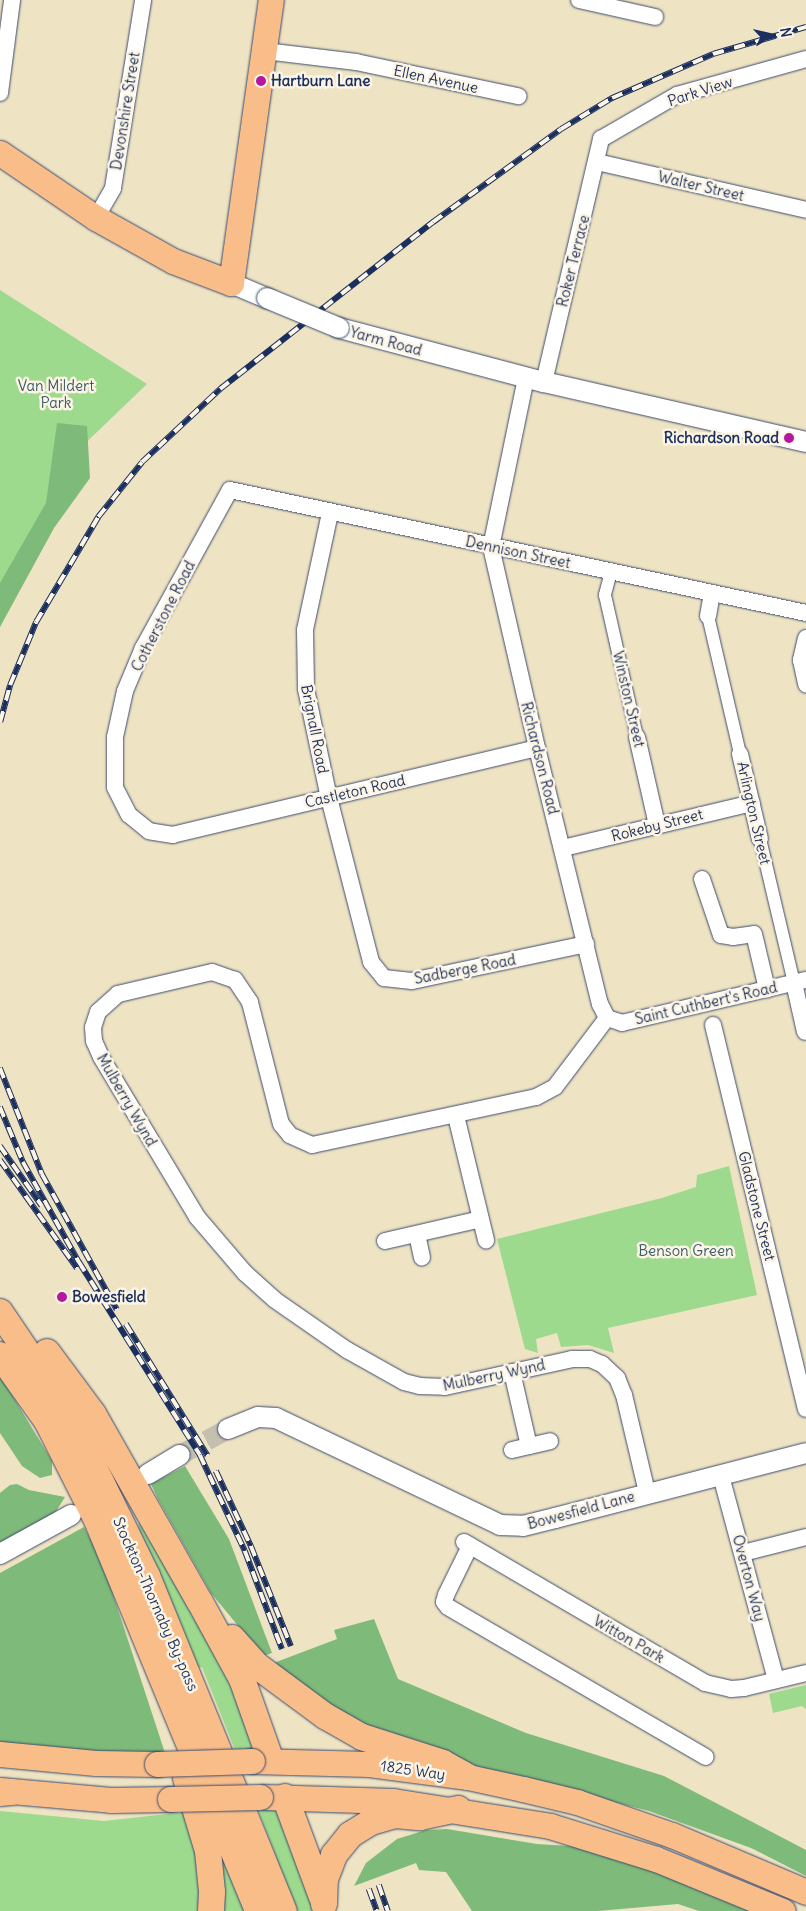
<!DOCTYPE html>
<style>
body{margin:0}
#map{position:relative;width:806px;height:1911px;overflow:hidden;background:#eee3c3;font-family:Delius,sans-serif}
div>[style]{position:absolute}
.green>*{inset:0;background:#9dda8e}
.forest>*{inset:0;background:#7eba79}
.tertiary-tunnel>*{height:20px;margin-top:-10px;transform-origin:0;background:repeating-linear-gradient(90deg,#c4bfaf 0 20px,transparent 0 30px)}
.roads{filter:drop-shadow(0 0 1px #3b4a6d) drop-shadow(0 0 1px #3b4a6d)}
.pedestrian>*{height:12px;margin:-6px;padding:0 6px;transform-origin:6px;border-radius:6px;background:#fff}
.minor>*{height:16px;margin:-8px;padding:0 8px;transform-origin:8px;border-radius:8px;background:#fff}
.tertiary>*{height:20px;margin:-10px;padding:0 10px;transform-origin:10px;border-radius:10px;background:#fff}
.primary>*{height:25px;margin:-12.5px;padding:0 12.5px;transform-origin:12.5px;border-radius:12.5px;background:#f9bd89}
.trunk>*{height:26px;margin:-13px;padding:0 13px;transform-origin:13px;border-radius:13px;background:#f9bd89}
.rail>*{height:5.5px;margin-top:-2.75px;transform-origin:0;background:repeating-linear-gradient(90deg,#fcf5e5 0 11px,#1b2f5e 0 22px);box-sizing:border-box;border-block:1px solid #1b2f5e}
.bridges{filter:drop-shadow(0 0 1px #3b4a6d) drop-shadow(0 0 1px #3b4a6d)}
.tertiary-bridge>*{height:20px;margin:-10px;padding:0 10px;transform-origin:10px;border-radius:10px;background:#fff}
.primary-bridge>*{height:25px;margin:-12.5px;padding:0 12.5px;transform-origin:12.5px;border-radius:12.5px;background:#f9bd89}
.dots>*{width:14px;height:14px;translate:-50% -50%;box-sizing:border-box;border:2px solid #fcf5e5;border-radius:50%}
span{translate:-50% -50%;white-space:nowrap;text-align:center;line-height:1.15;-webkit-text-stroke:5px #fcf5e5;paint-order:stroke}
.street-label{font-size:15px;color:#1b2f5e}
.poi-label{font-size:15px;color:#1b2f5e;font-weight:700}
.left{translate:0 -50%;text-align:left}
.right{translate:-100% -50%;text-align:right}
.park-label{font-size:15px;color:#3c5a6a}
.north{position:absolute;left:746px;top:10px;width:50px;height:50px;-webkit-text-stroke:4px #fcf5e5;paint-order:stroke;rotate:80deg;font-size:14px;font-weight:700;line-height:20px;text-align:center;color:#1b2f5e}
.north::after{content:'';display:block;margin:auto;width:18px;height:22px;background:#1b2f5e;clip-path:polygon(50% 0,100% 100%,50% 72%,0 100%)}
</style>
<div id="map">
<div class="green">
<div style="clip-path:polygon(0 290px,147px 384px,73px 455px,0 600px)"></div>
<div style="clip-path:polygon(729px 1166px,757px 1295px,608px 1328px,614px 1353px,588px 1345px,561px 1347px,557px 1333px,536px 1339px,538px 1353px,525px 1349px,497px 1239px,662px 1198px,696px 1187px,697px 1175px)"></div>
<div style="clip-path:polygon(130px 1503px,229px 1675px,257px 1755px,235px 1750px,202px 1667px,197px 1668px,138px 1530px,139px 1521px)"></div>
<div style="clip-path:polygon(806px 1685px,806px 1709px,802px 1706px,773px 1713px,769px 1694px)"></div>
<div style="clip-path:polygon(261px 1808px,288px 1809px,321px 1911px,297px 1911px,258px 1810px)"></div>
<div style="clip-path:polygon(0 1811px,104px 1821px,186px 1812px,197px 1849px,201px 1911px,0 1911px)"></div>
<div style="clip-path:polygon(210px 1822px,249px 1911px,221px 1911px)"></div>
</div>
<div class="forest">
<div style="clip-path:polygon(57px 423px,87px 426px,90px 478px,54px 528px,0 627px,0 583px,46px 503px)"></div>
<div style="clip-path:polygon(0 1375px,52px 1461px,52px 1475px,40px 1478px,22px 1466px,0 1433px)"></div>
<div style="clip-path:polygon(185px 1466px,229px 1539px,272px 1653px,263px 1656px,211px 1593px,158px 1499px,151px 1484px)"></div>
<div style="clip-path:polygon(17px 1484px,29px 1490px,65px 1497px,55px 1513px,0 1544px,0 1493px,10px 1485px)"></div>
<div style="clip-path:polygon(84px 1527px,103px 1564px,165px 1753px,71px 1757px,0 1746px,0 1573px)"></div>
<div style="clip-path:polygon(374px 1619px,398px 1679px,526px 1733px,664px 1776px,806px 1850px,806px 1876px,751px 1848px,649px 1811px,464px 1764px,359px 1728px,271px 1664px,337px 1639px,334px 1630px)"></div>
<div style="clip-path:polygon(447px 1829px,537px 1844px,586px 1847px,653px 1868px,760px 1911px,699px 1911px,678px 1904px,598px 1911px,472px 1911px,446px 1872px,419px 1870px,416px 1863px,354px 1886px,366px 1863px,397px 1839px,426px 1830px)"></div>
</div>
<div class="tertiary-tunnel">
<div style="left:180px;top:1455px;width:55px;rotate:-28.4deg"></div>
</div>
<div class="roads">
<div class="pedestrian">
<div style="left:611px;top:572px;width:24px;rotate:105deg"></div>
<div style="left:605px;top:595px;width:146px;rotate:77.3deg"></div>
<div style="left:708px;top:616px;width:142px;rotate:76.9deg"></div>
<div style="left:760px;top:839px;width:148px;rotate:76.7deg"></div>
</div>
<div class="minor">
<div style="left:579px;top:0;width:78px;rotate:12.6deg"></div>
<div style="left:265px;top:51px;width:92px;rotate:6.9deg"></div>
<div style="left:356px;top:62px;width:166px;rotate:11.9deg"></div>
<div style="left:0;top:93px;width:94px;rotate:-82.6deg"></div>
<div style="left:597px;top:162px;width:214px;rotate:12.9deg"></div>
<div style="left:96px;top:218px;width:34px;rotate:-60deg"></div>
<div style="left:113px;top:188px;width:190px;rotate:-80.9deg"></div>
<div style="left:526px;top:378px;width:173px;rotate:101.7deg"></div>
<div style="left:491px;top:547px;width:206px;rotate:77.1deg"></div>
<div style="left:537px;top:748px;width:264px;rotate:76.2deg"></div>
<div style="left:600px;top:1004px;width:16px;rotate:63deg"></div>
<div style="left:544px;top:382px;width:250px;rotate:-76.8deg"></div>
<div style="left:601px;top:139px;width:88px;rotate:-30.1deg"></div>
<div style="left:677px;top:95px;width:134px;rotate:-15.6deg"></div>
<div style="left:330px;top:513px;width:120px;rotate:102.1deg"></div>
<div style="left:305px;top:630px;width:59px;rotate:89deg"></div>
<div style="left:306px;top:689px;width:111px;rotate:78.1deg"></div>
<div style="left:329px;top:798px;width:169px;rotate:75.6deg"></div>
<div style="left:371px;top:962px;width:21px;rotate:51deg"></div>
<div style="left:384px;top:978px;width:28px;rotate:6deg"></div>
<div style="left:412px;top:981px;width:178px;rotate:-12deg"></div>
<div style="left:708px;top:616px;width:23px;rotate:-80deg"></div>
<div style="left:806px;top:638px;width:23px;rotate:103deg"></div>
<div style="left:801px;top:660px;width:25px;rotate:78deg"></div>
<div style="left:637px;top:737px;width:90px;rotate:77.2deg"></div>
<div style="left:537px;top:748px;width:374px;rotate:166.6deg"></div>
<div style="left:173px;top:835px;width:24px;rotate:-171deg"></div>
<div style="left:149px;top:831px;width:26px;rotate:-141deg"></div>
<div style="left:129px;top:815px;width:31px;rotate:-117deg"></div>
<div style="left:115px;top:787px;width:50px;rotate:-90deg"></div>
<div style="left:115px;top:737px;width:47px;rotate:-77.7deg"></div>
<div style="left:125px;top:691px;width:47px;rotate:-67.3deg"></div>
<div style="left:143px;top:648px;width:180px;rotate:-61.2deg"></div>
<div style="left:230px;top:490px;width:589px;rotate:12.05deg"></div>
<div style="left:740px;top:754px;width:87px;rotate:76.8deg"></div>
<div style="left:563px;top:848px;width:194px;rotate:-13.4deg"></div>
<div style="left:702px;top:879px;width:59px;rotate:71.3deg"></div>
<div style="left:721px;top:935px;width:12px;rotate:9deg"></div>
<div style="left:733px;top:937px;width:21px;rotate:-8deg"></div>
<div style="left:754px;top:934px;width:57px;rotate:76.7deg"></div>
<div style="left:794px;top:983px;width:50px;rotate:77.3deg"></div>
<div style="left:607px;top:1018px;width:86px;rotate:127deg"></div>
<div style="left:555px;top:1087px;width:21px;rotate:152deg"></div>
<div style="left:536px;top:1097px;width:229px;rotate:167.9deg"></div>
<div style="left:312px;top:1145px;width:24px;rotate:-156deg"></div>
<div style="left:290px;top:1135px;width:14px;rotate:-129deg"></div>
<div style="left:281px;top:1124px;width:126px;rotate:-104.3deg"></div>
<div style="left:250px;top:1002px;width:27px;rotate:-124deg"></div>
<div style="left:235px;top:980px;width:24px;rotate:-161deg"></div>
<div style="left:212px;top:972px;width:97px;rotate:166.8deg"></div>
<div style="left:118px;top:994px;width:27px;rotate:138deg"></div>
<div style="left:98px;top:1012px;width:16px;rotate:108deg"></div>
<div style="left:93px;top:1027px;width:14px;rotate:86deg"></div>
<div style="left:94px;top:1041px;width:17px;rotate:66deg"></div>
<div style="left:101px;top:1057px;width:187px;rotate:59deg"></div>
<div style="left:197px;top:1217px;width:74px;rotate:49.4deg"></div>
<div style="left:245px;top:1273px;width:40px;rotate:42deg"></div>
<div style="left:275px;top:1300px;width:88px;rotate:34.8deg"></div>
<div style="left:347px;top:1350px;width:65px;rotate:29.3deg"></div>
<div style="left:404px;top:1382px;width:16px;rotate:14deg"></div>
<div style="left:420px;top:1386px;width:25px;rotate:2deg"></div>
<div style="left:445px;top:1387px;width:130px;rotate:-12.4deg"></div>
<div style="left:572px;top:1359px;width:18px"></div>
<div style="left:590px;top:1359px;width:13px;rotate:23deg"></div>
<div style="left:602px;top:1364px;width:21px;rotate:43deg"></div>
<div style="left:617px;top:1378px;width:18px;rotate:68deg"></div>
<div style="left:624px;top:1395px;width:100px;rotate:76.7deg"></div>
<div style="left:607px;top:1018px;width:16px;rotate:18deg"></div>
<div style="left:622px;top:1023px;width:189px;rotate:-13.2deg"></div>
<div style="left:713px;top:1025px;width:395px;rotate:76.4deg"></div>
<div style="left:456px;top:1116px;width:128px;rotate:76.4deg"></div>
<div style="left:417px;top:1234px;width:24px;rotate:78deg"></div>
<div style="left:385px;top:1241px;width:98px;rotate:-12.9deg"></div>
<div style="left:512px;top:1372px;width:76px;rotate:77.1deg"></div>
<div style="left:512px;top:1450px;width:39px;rotate:-13deg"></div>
<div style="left:721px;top:1476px;width:211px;rotate:74.9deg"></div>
<div style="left:464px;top:1542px;width:279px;rotate:30.3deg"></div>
<div style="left:705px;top:1683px;width:27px;rotate:13deg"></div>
<div style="left:731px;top:1689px;width:13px;rotate:-4deg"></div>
<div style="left:744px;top:1688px;width:64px;rotate:-13.6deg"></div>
<div style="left:470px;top:1546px;width:55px;rotate:116.1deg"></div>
<div style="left:446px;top:1595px;width:7px;rotate:106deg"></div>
<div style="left:444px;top:1602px;width:6px;rotate:51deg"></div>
<div style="left:448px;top:1607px;width:298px;rotate:30.2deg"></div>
<div style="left:743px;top:1553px;width:65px;rotate:-14.3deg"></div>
</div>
<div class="tertiary">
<div style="left:231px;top:283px;width:39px;rotate:23deg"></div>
<div style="left:339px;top:328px;width:212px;rotate:14.8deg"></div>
<div style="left:544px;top:382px;width:269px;rotate:12.9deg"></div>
<div style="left:228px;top:1429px;width:32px;rotate:-22deg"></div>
<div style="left:258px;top:1417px;width:18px;rotate:3deg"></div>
<div style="left:276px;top:1418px;width:248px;rotate:25.5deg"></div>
<div style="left:500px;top:1525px;width:23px;rotate:2deg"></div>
<div style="left:523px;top:1526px;width:33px;rotate:-14deg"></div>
<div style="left:555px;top:1518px;width:259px;rotate:-14.5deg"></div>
<div style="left:148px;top:1474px;width:37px;rotate:-31deg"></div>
<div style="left:0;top:1554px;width:81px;rotate:-28.8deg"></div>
</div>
<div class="primary">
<div style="left:0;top:153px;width:116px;rotate:34.1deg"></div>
<div style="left:96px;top:218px;width:88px;rotate:29.2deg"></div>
<div style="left:173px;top:261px;width:62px;rotate:20.8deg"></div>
<div style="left:231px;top:283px;width:286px;rotate:-82deg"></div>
<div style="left:0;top:1754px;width:96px;rotate:5.4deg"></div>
<div style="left:96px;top:1763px;width:61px;rotate:0.9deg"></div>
<div style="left:252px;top:1761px;width:117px;rotate:1.5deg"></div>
<div style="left:369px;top:1764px;width:100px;rotate:7.5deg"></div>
<div style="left:468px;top:1777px;width:56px;rotate:12.3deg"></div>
<div style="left:523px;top:1789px;width:56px;rotate:13.5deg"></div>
<div style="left:577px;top:1802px;width:101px;rotate:19.2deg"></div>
<div style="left:672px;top:1835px;width:146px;rotate:23deg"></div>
<div style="left:0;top:1790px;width:111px;rotate:5.1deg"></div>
<div style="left:111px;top:1800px;width:59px;rotate:-1deg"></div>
<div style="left:265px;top:1797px;width:128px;rotate:1.8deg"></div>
<div style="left:393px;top:1801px;width:159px;rotate:9deg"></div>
<div style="left:550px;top:1826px;width:111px;rotate:17.3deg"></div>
<div style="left:656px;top:1859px;width:137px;rotate:22.3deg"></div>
</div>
<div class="trunk">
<div style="left:0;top:1312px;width:118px;rotate:56deg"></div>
<div style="left:66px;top:1410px;width:185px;rotate:64deg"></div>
<div style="left:147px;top:1576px;width:362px;rotate:67.8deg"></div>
<div style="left:47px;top:1352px;width:77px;rotate:53.4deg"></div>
<div style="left:93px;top:1414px;width:216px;rotate:60.4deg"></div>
<div style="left:200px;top:1602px;width:88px;rotate:61.4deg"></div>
<div style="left:242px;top:1679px;width:87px;rotate:70.5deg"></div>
<div style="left:0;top:1355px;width:81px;rotate:54.5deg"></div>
<div style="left:47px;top:1421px;width:111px;rotate:63.2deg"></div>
<div style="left:97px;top:1520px;width:423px;rotate:67.6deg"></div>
<div style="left:232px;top:1638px;width:36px;rotate:48deg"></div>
<div style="left:256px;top:1665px;width:86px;rotate:36.5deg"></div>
<div style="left:325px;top:1716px;width:43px;rotate:29.6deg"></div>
<div style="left:362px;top:1737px;width:85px;rotate:17.8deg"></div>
<div style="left:443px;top:1763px;width:29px;rotate:29deg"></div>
<div style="left:186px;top:1778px;width:76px;rotate:73.2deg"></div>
<div style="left:208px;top:1851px;width:41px;rotate:84.4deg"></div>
<div style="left:212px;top:1892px;width:19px;rotate:93deg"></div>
<div style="left:0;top:1793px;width:11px;rotate:-5deg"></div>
<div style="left:285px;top:1797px;width:107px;rotate:69.7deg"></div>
<div style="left:324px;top:1904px;width:25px;rotate:-88deg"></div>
<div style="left:325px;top:1879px;width:26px;rotate:-69deg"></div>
<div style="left:334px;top:1855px;width:26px;rotate:-51deg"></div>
<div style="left:350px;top:1835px;width:25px;rotate:-32deg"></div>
<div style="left:371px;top:1822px;width:25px;rotate:-16deg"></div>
<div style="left:395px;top:1815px;width:25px;rotate:5deg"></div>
<div style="left:420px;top:1817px;width:39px;rotate:-12deg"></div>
</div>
</div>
<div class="rail">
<div style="left:0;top:722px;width:38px;rotate:-75deg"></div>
<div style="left:10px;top:685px;width:68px;rotate:-67.6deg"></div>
<div style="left:36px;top:622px;width:122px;rotate:-59.4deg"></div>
<div style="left:98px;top:517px;width:70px;rotate:-51.3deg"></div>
<div style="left:142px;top:462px;width:107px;rotate:-43.1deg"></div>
<div style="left:220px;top:389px;width:271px;rotate:-38.1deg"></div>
<div style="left:433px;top:222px;width:158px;rotate:-36deg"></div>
<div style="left:561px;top:129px;width:60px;rotate:-31.3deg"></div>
<div style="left:612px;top:98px;width:110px;rotate:-23.5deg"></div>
<div style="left:713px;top:54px;width:97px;rotate:-16.2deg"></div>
<div style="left:0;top:1068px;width:114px;rotate:68.4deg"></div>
<div style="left:42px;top:1174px;width:155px;rotate:61.1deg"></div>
<div style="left:0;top:1107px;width:60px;rotate:67.3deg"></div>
<div style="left:23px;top:1162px;width:115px;rotate:60.8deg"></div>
<div style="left:79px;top:1262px;width:228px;rotate:57.9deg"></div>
<div style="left:200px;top:1455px;width:106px;rotate:64.9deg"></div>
<div style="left:245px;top:1551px;width:105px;rotate:69.3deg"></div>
<div style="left:0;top:1146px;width:73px;rotate:55deg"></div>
<div style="left:0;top:1160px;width:133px;rotate:54.5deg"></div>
<div style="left:126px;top:1324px;width:155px;rotate:58.2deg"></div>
<div style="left:216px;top:1471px;width:83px;rotate:65deg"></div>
<div style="left:251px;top:1546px;width:108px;rotate:68.2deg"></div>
<div style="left:379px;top:1885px;width:28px;rotate:71deg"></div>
<div style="left:369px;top:1889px;width:23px;rotate:70deg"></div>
</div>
<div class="bridges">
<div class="tertiary-bridge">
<div style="left:267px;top:298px;width:78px;rotate:22.6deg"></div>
</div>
<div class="primary-bridge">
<div style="left:157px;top:1764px;width:95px;rotate:-1.8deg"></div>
<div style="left:170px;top:1799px;width:90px;rotate:-1.3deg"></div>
</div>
</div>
<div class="dots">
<div style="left:261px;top:81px;background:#b5179e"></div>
<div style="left:789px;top:438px;background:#b5179e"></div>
<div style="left:62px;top:1297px;background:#b5179e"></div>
</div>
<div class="street-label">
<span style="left:436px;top:79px;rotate:12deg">Ellen Avenue</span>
<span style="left:700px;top:91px;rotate:-18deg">Park View</span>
<span style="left:125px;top:111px;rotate:-81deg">Devonshire Street</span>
<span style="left:701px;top:186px;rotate:13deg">Walter Street</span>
<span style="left:573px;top:261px;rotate:-76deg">Roker Terrace</span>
<span style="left:386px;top:341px;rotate:15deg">Yarm Road</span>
<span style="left:518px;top:552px;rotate:12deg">Dennison Street</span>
<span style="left:163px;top:616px;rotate:-63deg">Cotherstone Road</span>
<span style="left:629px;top:699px;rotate:77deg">Winston Street</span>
<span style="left:315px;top:729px;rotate:79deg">Brignall Road</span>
<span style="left:540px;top:758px;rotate:76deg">Richardson Road</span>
<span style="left:355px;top:791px;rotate:-13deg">Castleton Road</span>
<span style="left:754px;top:813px;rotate:77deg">Arlington Street</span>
<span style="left:657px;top:825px;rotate:-14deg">Rokeby Street</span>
<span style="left:465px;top:969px;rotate:-11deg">Sadberge Road</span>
<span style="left:706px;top:1003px;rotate:-13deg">Saint Cuthbert's Road</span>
<span style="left:127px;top:1100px;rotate:60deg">Mulberry Wynd</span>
<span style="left:757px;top:1206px;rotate:76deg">Gladstone Street</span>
<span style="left:494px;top:1375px;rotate:-12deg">Mulberry Wynd</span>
<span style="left:581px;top:1510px;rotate:-15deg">Bowesfield Lane</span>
<span style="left:749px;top:1578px;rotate:75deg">Overton Way</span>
<span style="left:156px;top:1604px;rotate:66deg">Stockton-Thornaby By-pass</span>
<span style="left:629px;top:1639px;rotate:30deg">Witton Park</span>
<span style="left:413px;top:1770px;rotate:8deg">1825 Way</span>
</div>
<div class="poi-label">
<span class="left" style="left:271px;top:81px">Hartburn Lane</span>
<span class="right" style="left:779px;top:438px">Richardson Road</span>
<span class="left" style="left:72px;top:1297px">Bowesfield</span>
</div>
<div class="park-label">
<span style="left:56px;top:394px">Van Mildert<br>Park</span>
<span style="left:686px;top:1251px">Benson Green</span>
</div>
<div class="north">N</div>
</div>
